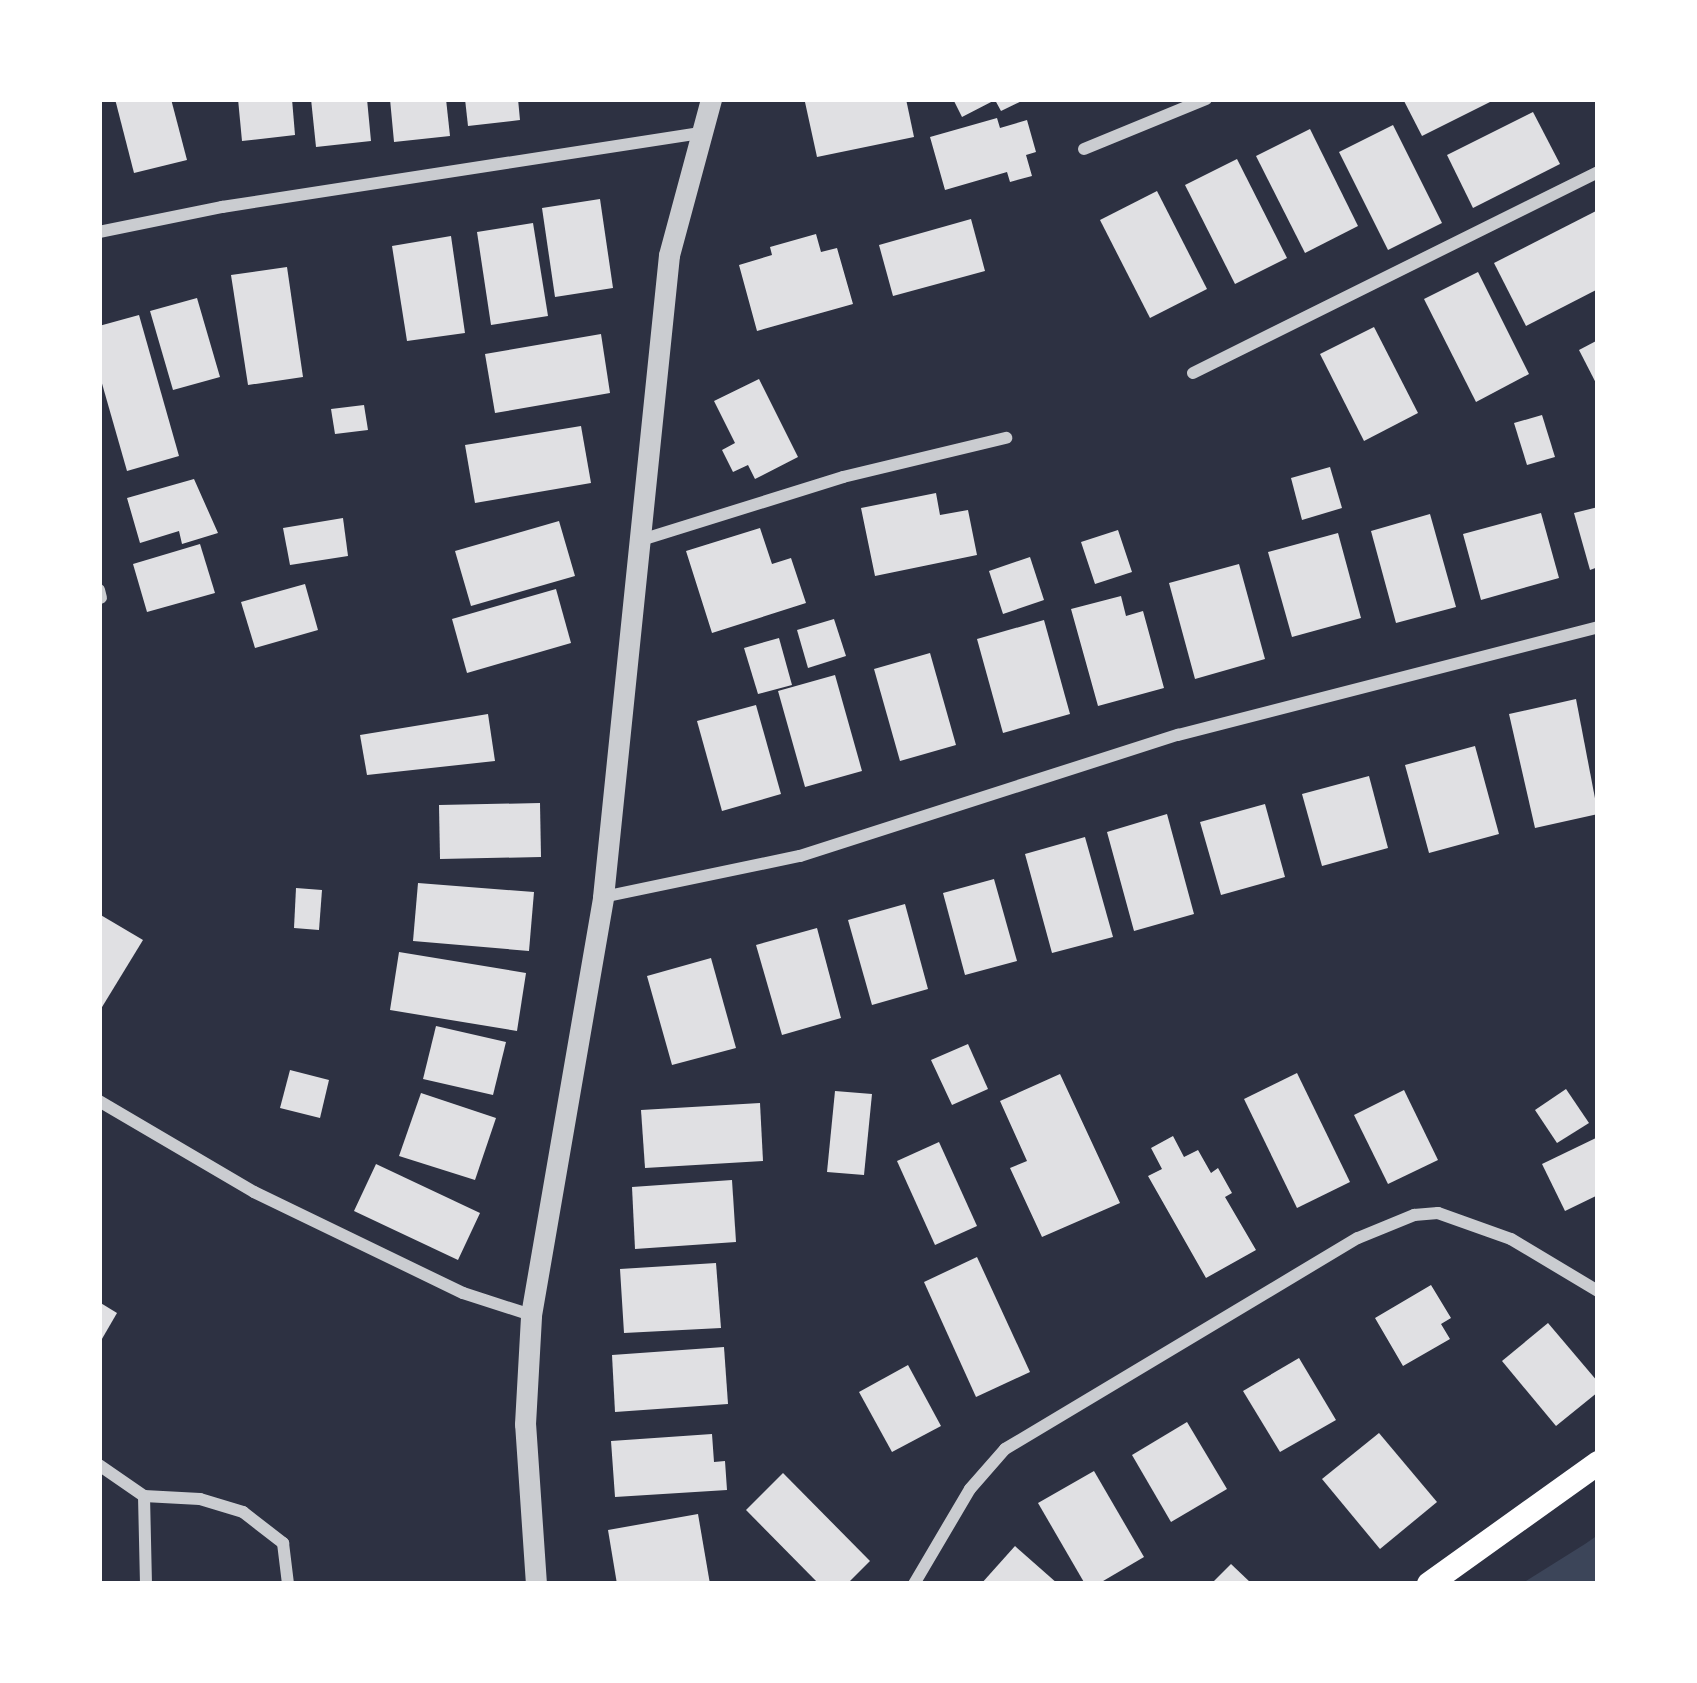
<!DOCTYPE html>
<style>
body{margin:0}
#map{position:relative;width:1697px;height:1683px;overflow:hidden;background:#2d3142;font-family:"Asap Condensed",sans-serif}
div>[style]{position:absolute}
.green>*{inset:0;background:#3c4559}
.building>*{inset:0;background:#e0e0e3}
.minor>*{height:12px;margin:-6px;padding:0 6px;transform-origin:6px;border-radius:6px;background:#caccd0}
.tertiary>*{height:21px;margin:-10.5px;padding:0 10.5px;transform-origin:10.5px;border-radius:10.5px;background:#caccd0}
.secondary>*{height:24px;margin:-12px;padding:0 12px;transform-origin:12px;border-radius:12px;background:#fff}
span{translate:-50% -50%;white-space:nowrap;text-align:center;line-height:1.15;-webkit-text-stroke:10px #fff;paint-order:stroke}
.frame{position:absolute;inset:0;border:102px solid #fff;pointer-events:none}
</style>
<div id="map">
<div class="green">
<div style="clip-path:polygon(1598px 1535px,1598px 1584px,1521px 1584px,1585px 1544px)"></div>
</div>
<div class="building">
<div style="clip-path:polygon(115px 99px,171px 99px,187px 160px,134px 173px)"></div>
<div style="clip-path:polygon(238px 99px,292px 99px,295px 135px,242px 141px)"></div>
<div style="clip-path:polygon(311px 99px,367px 99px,371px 141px,316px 147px)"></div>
<div style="clip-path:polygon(390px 99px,446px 99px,450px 136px,394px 142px)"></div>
<div style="clip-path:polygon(465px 99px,518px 99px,520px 120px,468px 126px)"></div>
<div style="clip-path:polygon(820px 99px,906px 99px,914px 137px,817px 157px,805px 102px)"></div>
<div style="clip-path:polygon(953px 99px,1026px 99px,1001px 111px,995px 100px,962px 117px)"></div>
<div style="clip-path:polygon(1403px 99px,1496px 99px,1422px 136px)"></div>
<div style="clip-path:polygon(1533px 112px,1560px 164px,1473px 208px,1447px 155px)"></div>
<div style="clip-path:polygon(997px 118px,1000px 128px,1027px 120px,1036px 152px,1026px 155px,1032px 176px,1010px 182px,1007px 172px,945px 190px,930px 137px)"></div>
<div style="clip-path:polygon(1393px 125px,1442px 223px,1388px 250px,1339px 152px)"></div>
<div style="clip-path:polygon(1310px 129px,1358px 226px,1305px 253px,1256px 156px)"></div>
<div style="clip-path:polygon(1237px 159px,1287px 258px,1235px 284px,1185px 185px)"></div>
<div style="clip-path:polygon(1157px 191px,1207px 289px,1150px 318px,1100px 220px)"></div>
<div style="clip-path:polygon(600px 199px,613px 288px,555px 297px,542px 208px)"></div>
<div style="clip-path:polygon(1598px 210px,1598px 289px,1526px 326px,1494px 263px)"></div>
<div style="clip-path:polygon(971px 219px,985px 271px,893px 296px,879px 245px)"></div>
<div style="clip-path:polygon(533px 223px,548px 316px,491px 325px,477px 232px)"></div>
<div style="clip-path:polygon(816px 234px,821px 252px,837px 248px,853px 304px,757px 331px,739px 265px,772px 255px,770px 247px)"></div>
<div style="clip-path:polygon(451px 236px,465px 333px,407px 341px,392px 246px)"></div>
<div style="clip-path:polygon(287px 267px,303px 377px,248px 385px,231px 275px)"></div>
<div style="clip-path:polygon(1478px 272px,1529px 374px,1476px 402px,1424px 299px)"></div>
<div style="clip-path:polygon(197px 298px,220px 377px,173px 390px,150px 311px)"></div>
<div style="clip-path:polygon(139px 315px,179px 456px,127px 471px,99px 373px,99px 326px)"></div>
<div style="clip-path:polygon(1374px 327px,1418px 413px,1364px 441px,1320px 354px)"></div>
<div style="clip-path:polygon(601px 334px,610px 393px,495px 413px,485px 354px)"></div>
<div style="clip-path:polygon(1598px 340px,1598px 387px,1579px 350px)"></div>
<div style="clip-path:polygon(759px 379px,798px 457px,755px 479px,748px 465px,733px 472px,722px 450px,735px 443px,714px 401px)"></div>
<div style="clip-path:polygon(364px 405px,368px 430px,335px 434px,331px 409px)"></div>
<div style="clip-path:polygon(1542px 415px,1555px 457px,1527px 465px,1514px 423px)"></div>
<div style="clip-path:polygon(581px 426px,591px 483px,475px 503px,465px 445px)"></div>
<div style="clip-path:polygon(1330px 467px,1342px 508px,1302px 520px,1291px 478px)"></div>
<div style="clip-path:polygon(194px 479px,218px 533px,182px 544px,179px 531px,140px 543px,127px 498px)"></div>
<div style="clip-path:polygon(936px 493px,940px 515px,968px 510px,977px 555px,875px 576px,861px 508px)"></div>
<div style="clip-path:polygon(1598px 507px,1598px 567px,1590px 570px,1574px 513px)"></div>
<div style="clip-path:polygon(1541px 513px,1559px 578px,1481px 600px,1463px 534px)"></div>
<div style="clip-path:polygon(1430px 514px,1456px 607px,1396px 623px,1371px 531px)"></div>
<div style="clip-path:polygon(343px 518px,348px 556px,290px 565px,283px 528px)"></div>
<div style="clip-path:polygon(559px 521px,575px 576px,471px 606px,455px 551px)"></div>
<div style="clip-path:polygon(760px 528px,772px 564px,791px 558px,806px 603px,712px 633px,686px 551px)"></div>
<div style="clip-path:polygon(1118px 530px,1132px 572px,1095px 584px,1081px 542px)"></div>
<div style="clip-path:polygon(1338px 533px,1361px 618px,1292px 637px,1268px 552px)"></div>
<div style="clip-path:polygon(200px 544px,215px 593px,147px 612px,133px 564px)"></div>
<div style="clip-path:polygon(1030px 557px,1044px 600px,1003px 614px,989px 571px)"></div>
<div style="clip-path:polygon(1239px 564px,1265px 659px,1195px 679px,1169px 583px)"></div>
<div style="clip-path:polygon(305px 584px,318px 630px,255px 648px,241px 602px)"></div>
<div style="clip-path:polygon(556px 589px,571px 643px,467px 673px,452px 619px)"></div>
<div style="clip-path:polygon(1121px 596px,1126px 616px,1143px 611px,1164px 688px,1098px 706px,1071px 609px)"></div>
<div style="clip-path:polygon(834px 619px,846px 656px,808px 668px,797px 630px)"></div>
<div style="clip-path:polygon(1044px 620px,1070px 714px,1003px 733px,977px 639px)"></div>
<div style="clip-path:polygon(779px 638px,792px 685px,758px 694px,744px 648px)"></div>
<div style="clip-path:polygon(930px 653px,956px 745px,900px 761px,874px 669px)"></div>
<div style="clip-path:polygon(835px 675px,862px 771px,805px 787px,778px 691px)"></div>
<div style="clip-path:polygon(1576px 699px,1598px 814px,1535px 828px,1509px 714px)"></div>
<div style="clip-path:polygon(756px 705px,781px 794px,722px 811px,697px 721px)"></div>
<div style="clip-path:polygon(488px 714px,495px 761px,367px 775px,360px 735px)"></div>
<div style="clip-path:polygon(1475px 746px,1499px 834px,1429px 853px,1405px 765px)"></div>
<div style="clip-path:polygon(1369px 776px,1388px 848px,1322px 866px,1302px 794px)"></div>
<div style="clip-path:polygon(540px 803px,541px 857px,440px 859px,439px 805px)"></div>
<div style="clip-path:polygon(1265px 804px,1285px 877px,1221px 895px,1200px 822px)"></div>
<div style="clip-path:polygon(1167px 814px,1194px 914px,1134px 931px,1107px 832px)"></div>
<div style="clip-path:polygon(1085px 837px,1113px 937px,1052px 953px,1025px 854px)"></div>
<div style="clip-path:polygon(994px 879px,1017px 961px,965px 975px,943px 893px)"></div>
<div style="clip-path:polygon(418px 883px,534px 892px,529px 951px,413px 941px)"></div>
<div style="clip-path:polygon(296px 888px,322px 890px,319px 930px,294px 928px)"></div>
<div style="clip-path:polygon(905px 904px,928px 989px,872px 1005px,848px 920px)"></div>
<div style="clip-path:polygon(99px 914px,143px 940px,99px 1012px)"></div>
<div style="clip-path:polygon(817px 928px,841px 1018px,782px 1035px,756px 945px)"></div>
<div style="clip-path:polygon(399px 952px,526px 973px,517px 1031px,390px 1010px)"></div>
<div style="clip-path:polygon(711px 958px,736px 1048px,672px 1065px,647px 976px)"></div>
<div style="clip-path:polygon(436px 1026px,506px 1042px,493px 1095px,423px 1079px)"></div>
<div style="clip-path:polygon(968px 1044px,988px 1089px,952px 1105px,931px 1060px)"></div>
<div style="clip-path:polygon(290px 1070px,329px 1080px,320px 1118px,280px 1108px)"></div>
<div style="clip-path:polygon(1297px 1073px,1350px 1182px,1297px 1208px,1244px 1099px)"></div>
<div style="clip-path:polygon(1060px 1074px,1120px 1203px,1042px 1237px,1010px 1168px,1027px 1161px,1000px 1101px)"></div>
<div style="clip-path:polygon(1566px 1089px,1589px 1123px,1557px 1143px,1535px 1110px)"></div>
<div style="clip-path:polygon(1404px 1090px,1438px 1160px,1388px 1184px,1354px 1115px)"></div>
<div style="clip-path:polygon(835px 1091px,872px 1094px,864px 1175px,827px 1172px)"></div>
<div style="clip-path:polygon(421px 1093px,496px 1118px,475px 1180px,399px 1156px)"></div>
<div style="clip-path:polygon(760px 1103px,763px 1161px,645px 1168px,641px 1110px)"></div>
<div style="clip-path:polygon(1173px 1136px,1184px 1157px,1198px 1150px,1211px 1173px,1218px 1168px,1232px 1193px,1225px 1197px,1256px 1250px,1206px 1278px,1148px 1176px,1162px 1169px,1151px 1148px)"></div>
<div style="clip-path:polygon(1598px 1137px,1598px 1195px,1565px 1211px,1542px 1164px)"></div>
<div style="clip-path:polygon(939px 1142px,977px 1226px,935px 1245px,897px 1161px)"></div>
<div style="clip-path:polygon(376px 1164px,480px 1213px,458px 1260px,354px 1211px)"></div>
<div style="clip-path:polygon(732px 1180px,736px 1242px,635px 1249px,632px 1187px)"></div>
<div style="clip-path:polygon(977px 1257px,1030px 1372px,976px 1397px,924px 1282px)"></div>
<div style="clip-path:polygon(716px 1263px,721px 1328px,624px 1333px,620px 1269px)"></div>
<div style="clip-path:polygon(1431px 1285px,1451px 1318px,1441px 1324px,1450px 1339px,1403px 1366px,1375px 1318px)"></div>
<div style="clip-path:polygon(99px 1302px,117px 1313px,99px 1344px)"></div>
<div style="clip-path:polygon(1548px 1323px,1598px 1382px,1598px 1392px,1556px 1426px,1502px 1361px)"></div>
<div style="clip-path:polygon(724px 1347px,728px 1404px,615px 1412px,612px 1355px)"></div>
<div style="clip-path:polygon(1299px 1358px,1336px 1420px,1280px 1452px,1243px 1391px)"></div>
<div style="clip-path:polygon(908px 1365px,941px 1426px,892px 1452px,859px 1392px)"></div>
<div style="clip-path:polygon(1187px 1422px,1227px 1489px,1171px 1522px,1132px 1455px)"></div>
<div style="clip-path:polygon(1379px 1433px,1437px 1502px,1380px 1549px,1322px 1479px)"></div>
<div style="clip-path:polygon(712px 1434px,714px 1462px,725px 1461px,727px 1490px,615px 1497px,611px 1441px)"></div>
<div style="clip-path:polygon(1094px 1471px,1144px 1557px,1098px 1584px,1085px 1584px,1038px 1503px)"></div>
<div style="clip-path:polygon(783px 1473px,870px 1561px,847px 1584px,819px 1584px,746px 1510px)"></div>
<div style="clip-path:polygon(698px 1514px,710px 1584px,617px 1584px,608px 1530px)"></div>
<div style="clip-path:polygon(1015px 1546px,1058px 1584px,981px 1584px)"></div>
<div style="clip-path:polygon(1231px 1564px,1252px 1584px,1211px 1584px)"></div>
</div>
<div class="minor">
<div style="left:1084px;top:149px;width:132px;rotate:-22.3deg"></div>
<div style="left:99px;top:232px;width:126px;rotate:-11.5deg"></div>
<div style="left:222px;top:207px;width:484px;rotate:-8.8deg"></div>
<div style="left:1193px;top:373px;width:452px;rotate:-26.4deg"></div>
<div style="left:638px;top:541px;width:215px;rotate:-17.3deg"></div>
<div style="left:843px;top:477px;width:168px;rotate:-13.5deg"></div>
<div style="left:99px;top:590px;width:8px;rotate:76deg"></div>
<div style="left:603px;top:897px;width:201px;rotate:-11.8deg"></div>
<div style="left:800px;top:856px;width:397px;rotate:-17.8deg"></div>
<div style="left:1178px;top:735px;width:434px;rotate:-14.4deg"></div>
<div style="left:99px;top:1101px;width:180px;rotate:30.4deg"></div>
<div style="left:254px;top:1192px;width:232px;rotate:25.8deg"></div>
<div style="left:463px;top:1293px;width:71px;rotate:17.9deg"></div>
<div style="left:99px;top:1465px;width:55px;rotate:34.6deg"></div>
<div style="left:144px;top:1496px;width:56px;rotate:3.1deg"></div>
<div style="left:200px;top:1499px;width:45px;rotate:16.8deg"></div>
<div style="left:243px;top:1512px;width:51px;rotate:37.8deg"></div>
<div style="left:283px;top:1543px;width:41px;rotate:83deg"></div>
<div style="left:144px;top:1496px;width:88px;rotate:88.7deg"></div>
<div style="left:914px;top:1584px;width:110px;rotate:-59.5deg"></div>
<div style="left:970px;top:1489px;width:53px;rotate:-48.8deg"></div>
<div style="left:1005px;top:1449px;width:411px;rotate:-30.9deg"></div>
<div style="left:1358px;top:1238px;width:61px;rotate:-22.3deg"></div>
<div style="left:1414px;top:1215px;width:24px;rotate:-5deg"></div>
<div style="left:1438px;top:1213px;width:77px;rotate:19.6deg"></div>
<div style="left:1511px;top:1239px;width:101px;rotate:30.9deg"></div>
</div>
<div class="tertiary">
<div style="left:536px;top:1584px;width:160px;rotate:-93.9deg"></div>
<div style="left:525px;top:1424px;width:109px;rotate:-86.8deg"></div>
<div style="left:531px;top:1315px;width:424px;rotate:-80.2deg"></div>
<div style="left:603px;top:897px;width:645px;rotate:-84.13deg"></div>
<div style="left:669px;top:255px;width:162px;rotate:-74.9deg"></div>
</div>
<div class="secondary">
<div style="left:1429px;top:1584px;width:208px;rotate:-35.6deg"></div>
</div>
<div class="frame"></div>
</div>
